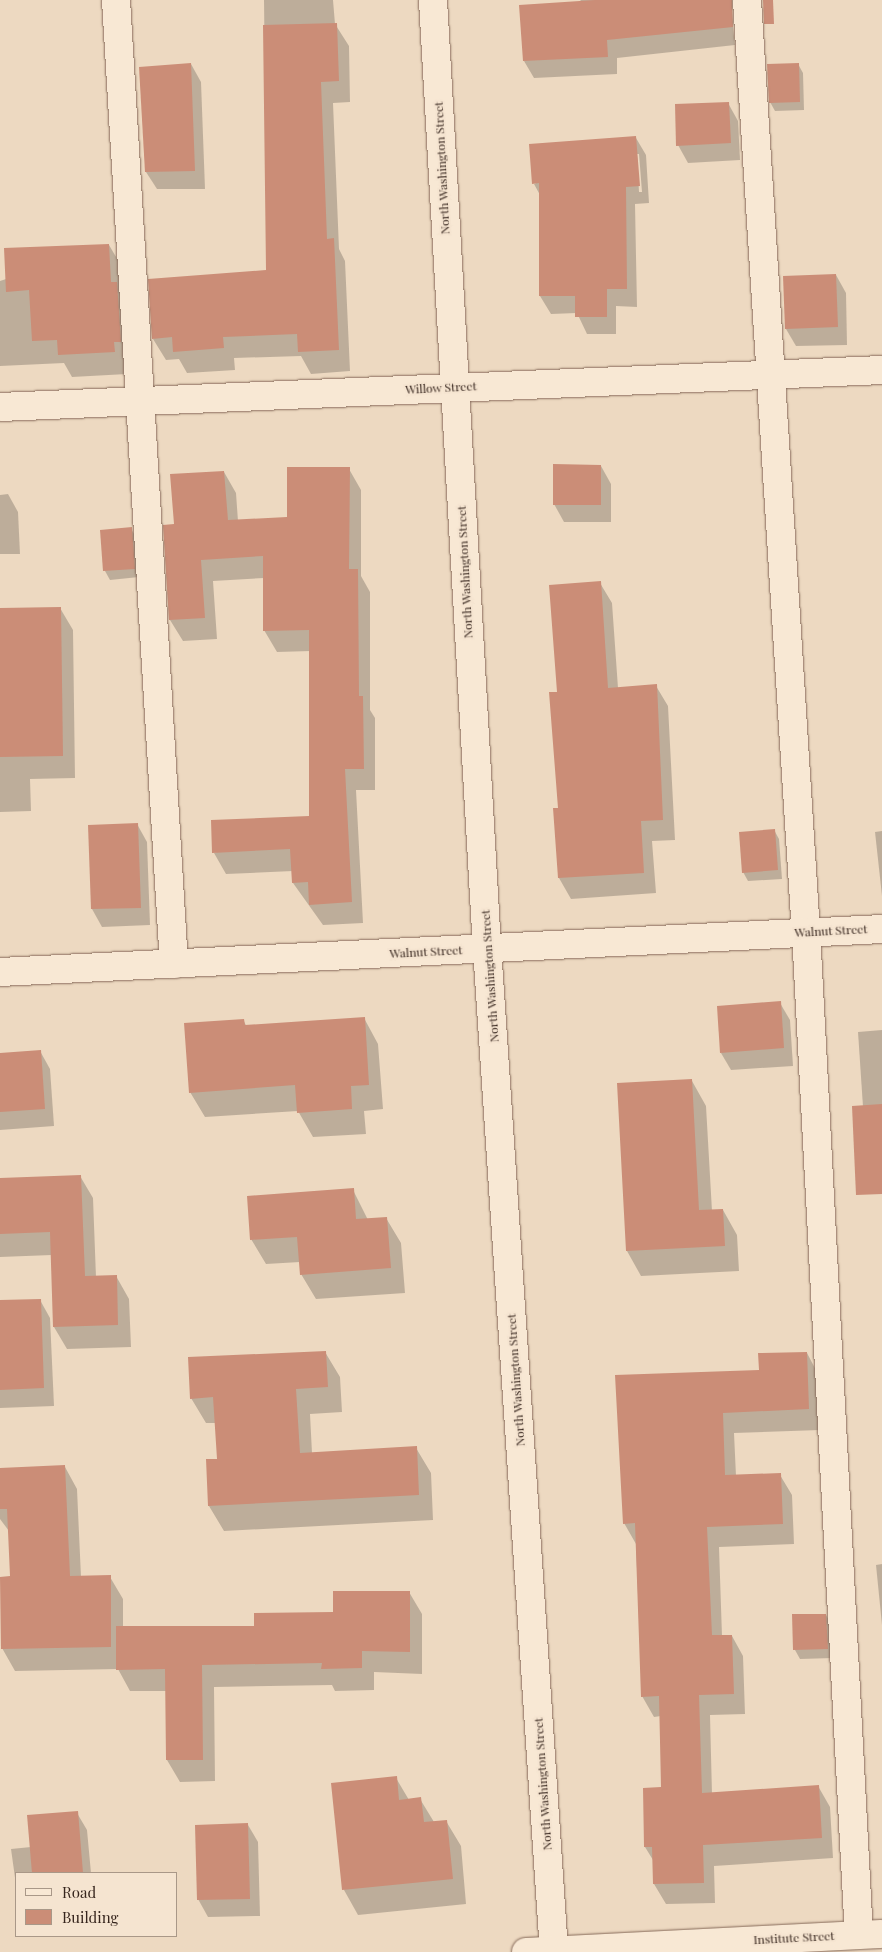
<!DOCTYPE html>
<style>
body{margin:0}
#map{position:relative;width:882px;height:1952px;overflow:hidden;background:#edd9c1;font-family:"Playfair Display",serif}
div>[style]{position:absolute}
.shadow>*{inset:0;background:#0003}
.building>*{inset:0;background:#cb8d77}
.roads{filter:drop-shadow(0 0 1px #866a59) drop-shadow(0 0 1px #866a59)}
.minor>*{height:28px;margin:-14px;padding:0 14px;transform-origin:14px;border-radius:14px;background:#f8e8d4}
span{translate:-50% -50%;white-space:nowrap;text-align:center;line-height:1.15;-webkit-text-stroke:4px #f5e4d0;paint-order:stroke}
.street-label{font-size:12px;color:#36251d}
.legend{position:absolute;left:15px;top:1872px;width:162px;height:65px;box-sizing:border-box;background:#f5e4d0;border:1px solid #a99888;margin:0;padding:6px 9px;list-style:none;font-size:15px;color:#36251d}
.legend li{display:flex;align-items:center;gap:10px;height:25px}
.legend b{width:25px;border:1px solid #a99888}
</style>
<div id="map">
<div class="shadow">
<div style="clip-path:polygon(264px 0,333px 0,335px 24px,349px 46px,350px 102px,333px 103px,339px 249px,345px 261px,350px 371px,311px 374px,301px 356px,234px 358px,235px 370px,187px 373px,179px 359px,166px 360px,153px 339px,267px 271px)"></div>
<div style="clip-path:polygon(581px 0,730px 0,735px 45px,617px 58px,617px 74px,534px 78px,524px 61px)"></div>
<div style="clip-path:polygon(191px 64px,201px 82px,205px 189px,157px 189px,146px 172px)"></div>
<div style="clip-path:polygon(798px 64px,803px 73px,804px 110px,775px 111px,770px 102px)"></div>
<div style="clip-path:polygon(728px 103px,738px 121px,740px 160px,688px 163px,678px 145px)"></div>
<div style="clip-path:polygon(evenodd,636px 138px,646px 155px,649px 203px,635px 204px,637px 307px,616px 306px,616px 334px,587px 334px,577px 313px,551px 314px,540px 296px,540px 195px,534px 184px,636px 138px,637px 154px,639px 154px,642px 192px,639px 192px,637px 154px)"></div>
<div style="clip-path:polygon(109px 245px,122px 267px,127px 374px,72px 377px,64px 363px,0 366px,0 281px)"></div>
<div style="clip-path:polygon(836px 275px,846px 293px,847px 345px,796px 346px,786px 329px)"></div>
<div style="clip-path:polygon(601px 466px,611px 484px,611px 522px,564px 522px,554px 504px)"></div>
<div style="clip-path:polygon(349px 469px,361px 490px,361px 576px,370px 592px,370px 710px,375px 718px,375px 790px,356px 790px,363px 923px,323px 925px,293px 883px,293px 871px,226px 874px,214px 853px,310px 817px,311px 651px,277px 652px,264px 630px,264px 578px,213px 581px,217px 639px,183px 641px,170px 620px,165px 526px,175px 525px,224px 472px,236px 493px,238px 521px,288px 518px)"></div>
<div style="clip-path:polygon(8px 494px,18px 512px,20px 554px,0 554px,0 495px)"></div>
<div style="clip-path:polygon(131px 529px,136px 537px,139px 577px,110px 580px,105px 571px,101px 531px)"></div>
<div style="clip-path:polygon(600px 583px,612px 603px,618px 688px,656px 686px,668px 706px,675px 840px,652px 841px,656px 893px,571px 899px,559px 878px,554px 810px,559px 809px,558px 693px)"></div>
<div style="clip-path:polygon(60px 608px,73px 630px,75px 778px,30px 779px,31px 811px,0 812px,0 609px)"></div>
<div style="clip-path:polygon(137px 824px,147px 842px,150px 925px,102px 927px,92px 909px,89px 826px)"></div>
<div style="clip-path:polygon(774px 830px,779px 839px,782px 879px,748px 881px,743px 872px)"></div>
<div style="clip-path:polygon(882px 831px,882px 896px,875px 832px)"></div>
<div style="clip-path:polygon(780px 1003px,790px 1020px,793px 1066px,731px 1070px,721px 1053px)"></div>
<div style="clip-path:polygon(364px 1018px,378px 1044px,383px 1109px,364px 1111px,366px 1134px,313px 1137px,298px 1111px,205px 1117px,190px 1092px,243px 1020px,247px 1027px)"></div>
<div style="clip-path:polygon(882px 1030px,882px 1179px,863px 1107px,858px 1032px)"></div>
<div style="clip-path:polygon(40px 1051px,50px 1069px,54px 1126px,0 1130px,0 1054px)"></div>
<div style="clip-path:polygon(692px 1081px,706px 1106px,712px 1211px,723px 1210px,737px 1235px,739px 1271px,641px 1276px,627px 1251px)"></div>
<div style="clip-path:polygon(80px 1176px,93px 1198px,96px 1277px,116px 1276px,129px 1299px,131px 1347px,67px 1349px,54px 1327px,52px 1255px,0 1257px,0 1179px)"></div>
<div style="clip-path:polygon(353px 1190px,368px 1220px,386px 1218px,401px 1243px,405px 1293px,316px 1299px,301px 1274px,300px 1262px,266px 1264px,251px 1239px)"></div>
<div style="clip-path:polygon(40px 1300px,50px 1318px,54px 1406px,0 1408px,0 1301px)"></div>
<div style="clip-path:polygon(325px 1352px,340px 1377px,342px 1412px,310px 1414px,312px 1453px,416px 1448px,431px 1473px,433px 1520px,224px 1531px,209px 1506px,218px 1460px,216px 1423px,206px 1423px,191px 1398px)"></div>
<div style="clip-path:polygon(807px 1353px,818px 1374px,820px 1430px,734px 1433px,736px 1476px,780px 1475px,792px 1495px,794px 1544px,719px 1547px,722px 1636px,732px 1636px,743px 1656px,745px 1714px,710px 1715px,712px 1794px,818px 1786px,830px 1807px,833px 1858px,714px 1866px,715px 1903px,666px 1904px,654px 1884px,653px 1860px,645px 1847px,663px 1788px,661px 1716px,654px 1717px,642px 1696px,636px 1544px,624px 1523px,760px 1371px)"></div>
<div style="clip-path:polygon(65px 1467px,77px 1489px,81px 1577px,110px 1577px,123px 1599px,123px 1627px,255px 1627px,334px 1613px,409px 1592px,422px 1614px,422px 1674px,374px 1672px,374px 1690px,335px 1691px,332px 1685px,214px 1687px,215px 1781px,180px 1782px,167px 1760px,166px 1691px,130px 1691px,118px 1669px,15px 1671px,2px 1648px,11px 1578px,9px 1531px,0 1519px,0 1469px)"></div>
<div style="clip-path:polygon(882px 1564px,882px 1625px,876px 1565px)"></div>
<div style="clip-path:polygon(826px 1615px,831px 1624px,833px 1658px,800px 1659px,795px 1650px,794px 1616px)"></div>
<div style="clip-path:polygon(396px 1778px,409px 1800px,420px 1799px,434px 1822px,446px 1821px,461px 1846px,466px 1904px,358px 1915px,344px 1890px)"></div>
<div style="clip-path:polygon(77px 1813px,87px 1830px,91px 1873px,16px 1873px,16px 1885px,11px 1849px,31px 1847px)"></div>
<div style="clip-path:polygon(248px 1825px,258px 1842px,260px 1916px,208px 1917px,198px 1899px)"></div>
</div>
<div class="building">
<div style="clip-path:polygon(595px 0,732px 0,733px 27px,607px 40px,608px 57px,523px 61px,519px 5px)"></div>
<div style="clip-path:polygon(763px 0,773px 0,774px 24px,764px 24px)"></div>
<div style="clip-path:polygon(337px 23px,339px 81px,321px 82px,327px 239px,334px 238px,339px 350px,298px 352px,297px 334px,223px 337px,224px 348px,173px 352px,172px 337px,152px 339px,148px 279px,266px 270px,263px 25px)"></div>
<div style="clip-path:polygon(191px 63px,195px 171px,145px 172px,139px 67px)"></div>
<div style="clip-path:polygon(799px 63px,800px 102px,769px 103px,767px 64px)"></div>
<div style="clip-path:polygon(729px 102px,731px 143px,676px 146px,675px 104px)"></div>
<div style="clip-path:polygon(636px 136px,640px 186px,626px 187px,627px 289px,607px 289px,607px 317px,575px 317px,575px 296px,539px 296px,539px 183px,532px 184px,529px 144px)"></div>
<div style="clip-path:polygon(109px 244px,111px 282px,117px 282px,121px 342px,114px 342px,115px 352px,58px 355px,57px 340px,32px 341px,29px 290px,6px 292px,4px 248px)"></div>
<div style="clip-path:polygon(836px 274px,838px 327px,785px 329px,783px 276px)"></div>
<div style="clip-path:polygon(553px 464px,601px 465px,601px 505px,553px 505px)"></div>
<div style="clip-path:polygon(287px 467px,350px 467px,349px 569px,358px 569px,359px 696px,363px 696px,364px 769px,345px 769px,352px 902px,309px 905px,308px 882px,292px 883px,290px 849px,212px 853px,211px 820px,309px 816px,309px 630px,263px 631px,263px 556px,201px 560px,205px 618px,169px 620px,163px 525px,174px 524px,170px 474px,224px 471px,228px 520px,287px 517px)"></div>
<div style="clip-path:polygon(132px 527px,135px 569px,103px 571px,100px 530px)"></div>
<div style="clip-path:polygon(601px 581px,608px 688px,657px 684px,663px 820px,641px 821px,644px 873px,558px 878px,553px 808px,558px 808px,549px 692px,557px 692px,549px 585px)"></div>
<div style="clip-path:polygon(61px 607px,63px 756px,0 757px,0 608px)"></div>
<div style="clip-path:polygon(138px 823px,141px 908px,91px 909px,88px 825px)"></div>
<div style="clip-path:polygon(775px 829px,778px 870px,742px 873px,739px 832px)"></div>
<div style="clip-path:polygon(781px 1001px,784px 1048px,720px 1053px,717px 1006px)"></div>
<div style="clip-path:polygon(365px 1017px,369px 1085px,351px 1086px,352px 1109px,297px 1113px,295px 1085px,189px 1093px,184px 1023px,244px 1019px,245px 1025px)"></div>
<div style="clip-path:polygon(41px 1050px,45px 1109px,0 1112px,0 1053px)"></div>
<div style="clip-path:polygon(692px 1079px,699px 1210px,723px 1209px,725px 1246px,626px 1251px,617px 1083px)"></div>
<div style="clip-path:polygon(882px 1104px,882px 1194px,856px 1195px,852px 1106px)"></div>
<div style="clip-path:polygon(81px 1175px,85px 1276px,117px 1275px,118px 1325px,53px 1327px,50px 1232px,0 1234px,0 1178px)"></div>
<div style="clip-path:polygon(354px 1188px,356px 1219px,387px 1217px,391px 1268px,300px 1275px,297px 1237px,250px 1240px,247px 1196px)"></div>
<div style="clip-path:polygon(41px 1299px,44px 1388px,0 1390px,0 1300px)"></div>
<div style="clip-path:polygon(326px 1351px,328px 1387px,296px 1389px,300px 1453px,417px 1446px,419px 1495px,208px 1506px,206px 1459px,217px 1459px,213px 1397px,190px 1399px,188px 1357px)"></div>
<div style="clip-path:polygon(807px 1352px,809px 1409px,723px 1413px,725px 1475px,781px 1473px,783px 1524px,707px 1527px,712px 1635px,732px 1635px,734px 1694px,699px 1695px,702px 1793px,819px 1785px,822px 1838px,703px 1845px,704px 1883px,653px 1884px,652px 1847px,644px 1847px,643px 1788px,661px 1787px,659px 1696px,641px 1697px,635px 1523px,623px 1524px,615px 1375px,759px 1370px,758px 1353px)"></div>
<div style="clip-path:polygon(65px 1465px,70px 1576px,111px 1575px,111px 1647px,1px 1649px,0 1577px,10px 1576px,7px 1509px,0 1509px,0 1468px)"></div>
<div style="clip-path:polygon(333px 1591px,410px 1591px,410px 1652px,362px 1651px,362px 1668px,321px 1669px,322px 1663px,202px 1665px,203px 1760px,166px 1760px,165px 1669px,116px 1670px,116px 1626px,254px 1626px,254px 1613px,333px 1612px)"></div>
<div style="clip-path:polygon(792px 1614px,826px 1614px,828px 1649px,793px 1650px)"></div>
<div style="clip-path:polygon(397px 1776px,399px 1800px,421px 1797px,424px 1822px,447px 1820px,453px 1879px,342px 1890px,331px 1783px)"></div>
<div style="clip-path:polygon(78px 1811px,83px 1873px,32px 1873px,27px 1815px)"></div>
<div style="clip-path:polygon(248px 1823px,250px 1899px,197px 1900px,195px 1825px)"></div>
</div>
<div class="roads">
<div class="minor">
<div style="left:116px;top:0;width:966px;rotate:86.56deg"></div>
<div style="left:433px;top:0;width:950px;rotate:86.74deg"></div>
<div style="left:487px;top:948px;width:1006px;rotate:86.18deg"></div>
<div style="left:747px;top:0;width:934px;rotate:86.38deg"></div>
<div style="left:806px;top:932px;width:1004px;rotate:86.98deg"></div>
<div style="left:0;top:407px;width:883px;rotate:-2.4deg"></div>
<div style="left:0;top:972px;width:883px;rotate:-2.79deg"></div>
<div style="left:526px;top:1952px;width:356px;rotate:-2.9deg"></div>
</div>
</div>
<div class="street-label">
<span style="left:442px;top:168px;rotate:-93deg">North Washington Street</span>
<span style="left:441px;top:388px;rotate:-3deg">Willow Street</span>
<span style="left:465px;top:572px;rotate:-93deg">North Washington Street</span>
<span style="left:831px;top:931px;rotate:-3deg">Walnut Street</span>
<span style="left:426px;top:952px;rotate:-3deg">Walnut Street</span>
<span style="left:490px;top:976px;rotate:-94deg">North Washington Street</span>
<span style="left:516px;top:1380px;rotate:-94deg">North Washington Street</span>
<span style="left:543px;top:1784px;rotate:-94deg">North Washington Street</span>
<span style="left:794px;top:1938px;rotate:-3deg">Institute Street</span>
</div>
<ul class="legend">
<li><b style="height:6px;background:#f8e8d4"></b>Road</li>
<li><b style="height:14px;background:#cb8d77"></b>Building</li>
</ul>
</div>
